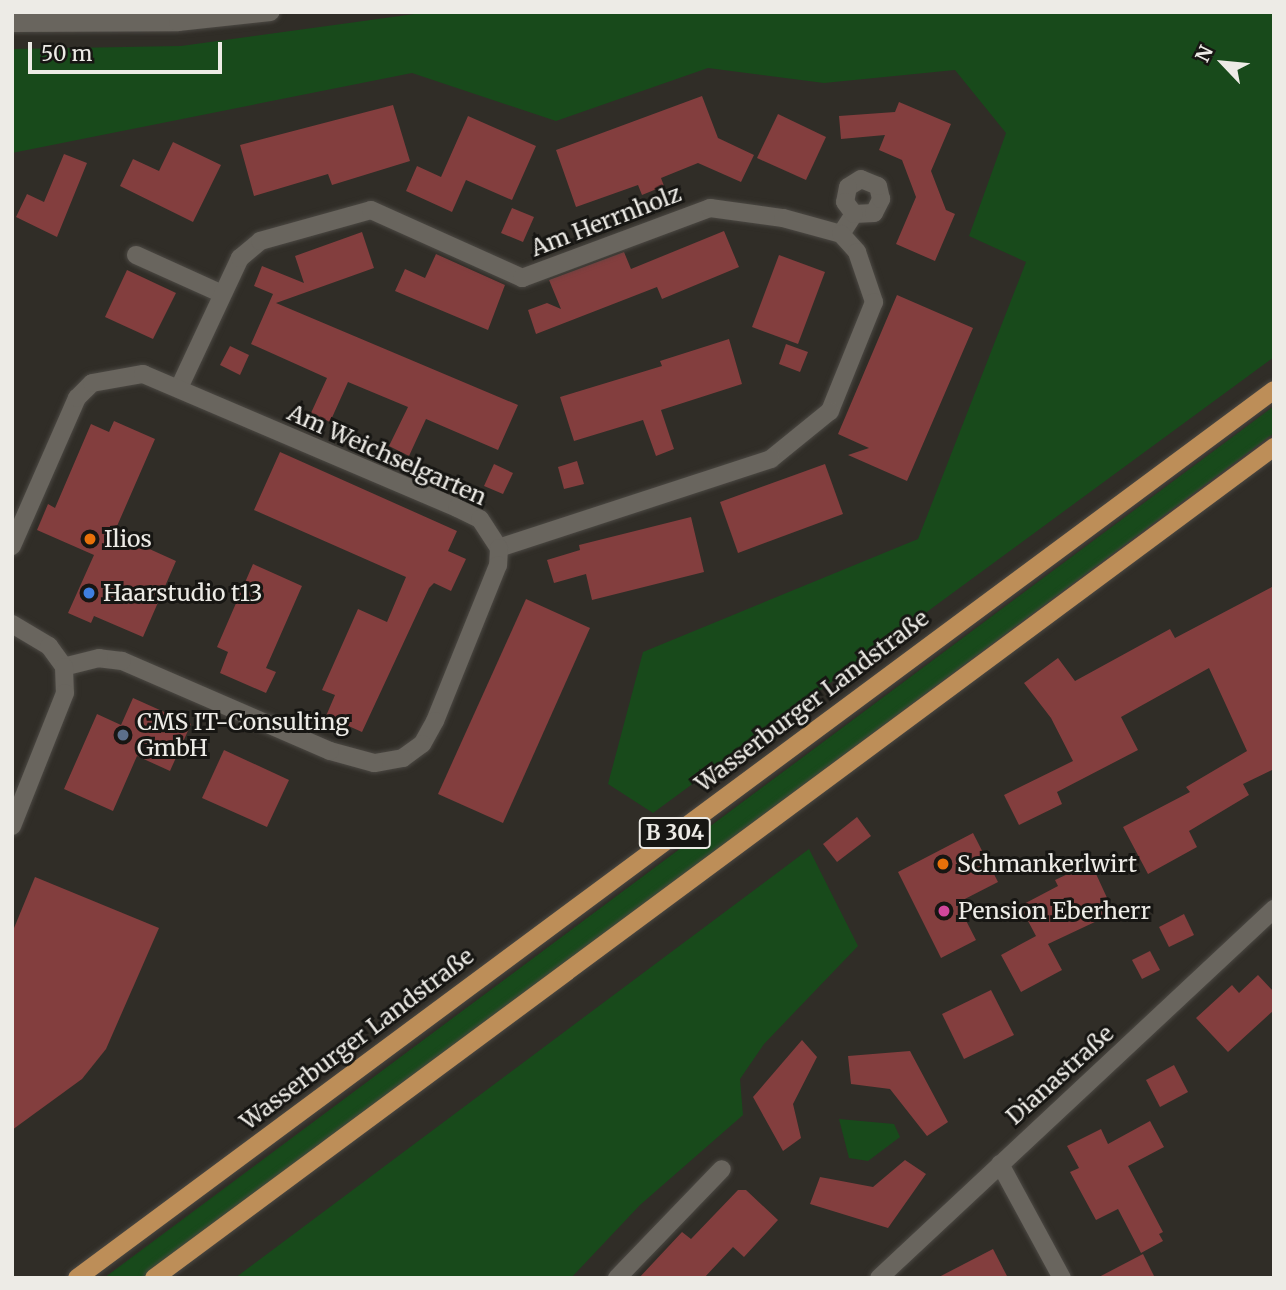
<!DOCTYPE html>
<meta charset="utf-8">
<style>
body{margin:0}
#map{position:relative;width:1286px;height:1290px;overflow:hidden;background:#302d27;font-family:Merriweather,serif}
div>[style]{position:absolute}
.green>*{inset:0;background:#184a1b}
.building>*{inset:0;background:#833e3e}
.roads{filter:drop-shadow(0 0 2px #4b4843) drop-shadow(0 0 2px #4b4843)}
.minor>*{height:18px;margin:-9px;padding:0 9px;transform-origin:9px;border-radius:9px;background:#69655e}
.major>*{height:18px;margin:-9px;padding:0 9px;transform-origin:9px;border-radius:9px;background:#bd8e58}
.dots>*{width:19px;height:19px;translate:-50% -50%;box-sizing:border-box;border:4px solid #171613;border-radius:50%}
span{translate:-50% -50%;white-space:nowrap;text-align:center;line-height:1.15;-webkit-text-stroke:6px #171613;paint-order:stroke}
.shield-label span{padding:2px 5px;background:#171613;border:2px solid;border-radius:5px;-webkit-text-stroke-width:0}
.shield-label{font-size:21px;color:#edebe6;font-weight:700}
.street-label{font-size:23px;color:#edebe6}
.poi-label{font-size:23px;color:#edebe6}
.left{translate:0 -50%;text-align:left}
.frame{position:absolute;inset:0;border:14px solid #edebe6;pointer-events:none}
.north{position:absolute;left:1188px;top:28px;width:70px;height:70px;-webkit-text-stroke:5px #171613;paint-order:stroke;rotate:296deg;font-size:19px;font-weight:700;line-height:28px;text-align:center;color:#edebe6}
.north::after{content:'';display:block;margin:auto;width:24px;height:32px;background:#edebe6;clip-path:polygon(50% 0,100% 100%,50% 72%,0 100%)}
.scale{position:absolute;left:28px;top:42px;width:194px;height:32px;box-sizing:border-box;border:4px solid #edebe6;border-top:0;padding-left:9px;font-size:21px;line-height:24px;white-space:nowrap;color:#edebe6;-webkit-text-stroke:5px #171613;paint-order:stroke}
</style>
<div id="map">
<div class="green">
<div style="clip-path:polygon(429px 12px,1274px 12px,1274px 357px,653px 813px,608px 784px,643px 652px,918px 539px,1026px 262px,969px 236px,1006px 133px,955px 70px,824px 83px,708px 68px,556px 121px,412px 73px,12px 153px,12px 49px,181px 46px)"></div>
<div style="clip-path:polygon(1274px 406px,1274px 433px,144px 1278px,104px 1278px)"></div>
<div style="clip-path:polygon(809px 849px,858px 946px,764px 1044px,740px 1079px,743px 1115px,640px 1205px,571px 1278px,235px 1278px)"></div>
<div style="clip-path:polygon(839px 1119px,894px 1124px,900px 1137px,868px 1161px,849px 1158px)"></div>
</div>
<div class="building">
<div style="clip-path:polygon(702px 96px,718px 138px,754px 155px,741px 182px,698px 163px,661px 178px,664px 186px,642px 195px,638px 185px,576px 207px,556px 150px)"></div>
<div style="clip-path:polygon(899px 102px,951px 124px,931px 171px,946px 210px,955px 214px,935px 261px,896px 244px,916px 197px,902px 160px,879px 150px,885px 135px,841px 139px,839px 116px,895px 112px)"></div>
<div style="clip-path:polygon(393px 105px,410px 161px,332px 185px,328px 174px,254px 196px,240px 145px)"></div>
<div style="clip-path:polygon(778px 114px,826px 137px,806px 180px,757px 158px)"></div>
<div style="clip-path:polygon(468px 116px,536px 146px,512px 200px,466px 180px,452px 212px,406px 191px,417px 166px,441px 177px)"></div>
<div style="clip-path:polygon(173px 142px,221px 165px,193px 222px,120px 186px,133px 159px,159px 171px)"></div>
<div style="clip-path:polygon(64px 154px,87px 163px,57px 237px,16px 217px,27px 194px,44px 202px)"></div>
<div style="clip-path:polygon(512px 208px,534px 217px,523px 242px,501px 233px)"></div>
<div style="clip-path:polygon(724px 231px,739px 267px,662px 299px,657px 287px,536px 334px,528px 310px,547px 303px,561px 309px,549px 280px,624px 252px,631px 269px)"></div>
<div style="clip-path:polygon(362px 232px,374px 268px,276px 303px,518px 405px,498px 450px,426px 419px,409px 456px,389px 446px,408px 407px,348px 382px,330px 422px,311px 413px,327px 378px,251px 344px,273px 294px,254px 286px,262px 266px,304px 283px,295px 256px)"></div>
<div style="clip-path:polygon(436px 254px,505px 285px,488px 330px,395px 291px,405px 269px,425px 278px)"></div>
<div style="clip-path:polygon(779px 255px,825px 272px,798px 344px,752px 327px)"></div>
<div style="clip-path:polygon(127px 270px,176px 293px,153px 339px,105px 317px)"></div>
<div style="clip-path:polygon(897px 295px,973px 328px,907px 481px,848px 455px,869px 448px,838px 434px)"></div>
<div style="clip-path:polygon(729px 339px,742px 384px,661px 410px,674px 449px,656px 456px,643px 420px,574px 441px,560px 397px,662px 366px,660px 361px)"></div>
<div style="clip-path:polygon(786px 344px,808px 352px,800px 372px,779px 364px)"></div>
<div style="clip-path:polygon(230px 346px,249px 355px,240px 375px,220px 365px)"></div>
<div style="clip-path:polygon(114px 421px,155px 439px,114px 533px,176px 561px,143px 637px,94px 616px,91px 623px,68px 613px,94px 555px,37px 530px,48px 504px,55px 508px,91px 424px,109px 432px)"></div>
<div style="clip-path:polygon(280px 452px,457px 531px,448px 551px,466px 559px,451px 591px,434px 583px,429px 588px,362px 732px,326px 716px,335px 695px,322px 690px,358px 609px,387px 622px,406px 577px,254px 510px)"></div>
<div style="clip-path:polygon(577px 461px,584px 484px,564px 489px,558px 467px)"></div>
<div style="clip-path:polygon(494px 464px,513px 473px,503px 494px,484px 486px)"></div>
<div style="clip-path:polygon(825px 464px,843px 514px,738px 553px,720px 502px)"></div>
<div style="clip-path:polygon(691px 517px,704px 572px,592px 600px,586px 574px,554px 583px,547px 560px,580px 550px,579px 545px)"></div>
<div style="clip-path:polygon(253px 564px,302px 586px,266px 668px,276px 672px,266px 693px,220px 673px,228px 652px,217px 647px)"></div>
<div style="clip-path:polygon(1274px 586px,1274px 769px,1243px 784px,1249px 795px,1189px 831px,1197px 847px,1148px 874px,1123px 827px,1190px 792px,1186px 787px,1247px 751px,1209px 668px,1121px 717px,1138px 750px,1057px 792px,1062px 804px,1019px 825px,1004px 795px,1073px 761px,1051px 718px,1024px 683px,1058px 658px,1075px 681px,1170px 629px,1175px 638px)"></div>
<div style="clip-path:polygon(526px 599px,590px 628px,503px 823px,438px 794px)"></div>
<div style="clip-path:polygon(133px 698px,191px 724px,170px 771px,137px 756px,113px 811px,64px 789px,97px 714px,121px 725px)"></div>
<div style="clip-path:polygon(224px 750px,289px 780px,267px 827px,202px 798px)"></div>
<div style="clip-path:polygon(857px 817px,871px 836px,837px 862px,823px 844px)"></div>
<div style="clip-path:polygon(973px 833px,998px 882px,957px 903px,976px 940px,941px 958px,898px 872px)"></div>
<div style="clip-path:polygon(1091px 863px,1114px 913px,1048px 944px,1062px 970px,1021px 992px,1001px 955px,1036px 936px,1020px 906px,1058px 886px,1055px 880px)"></div>
<div style="clip-path:polygon(35px 877px,159px 928px,106px 1049px,82px 1079px,12px 1130px,12px 933px)"></div>
<div style="clip-path:polygon(1184px 914px,1194px 935px,1169px 947px,1159px 927px)"></div>
<div style="clip-path:polygon(1150px 951px,1160px 970px,1142px 979px,1132px 960px)"></div>
<div style="clip-path:polygon(1258px 975px,1274px 992px,1274px 1010px,1228px 1052px,1196px 1018px,1232px 985px,1239px 993px)"></div>
<div style="clip-path:polygon(991px 990px,1014px 1035px,964px 1059px,942px 1014px)"></div>
<div style="clip-path:polygon(802px 1040px,817px 1057px,793px 1104px,801px 1138px,783px 1151px,753px 1097px)"></div>
<div style="clip-path:polygon(910px 1051px,948px 1122px,927px 1136px,890px 1089px,851px 1084px,848px 1056px)"></div>
<div style="clip-path:polygon(1174px 1065px,1188px 1092px,1160px 1107px,1146px 1080px)"></div>
<div style="clip-path:polygon(1150px 1121px,1164px 1147px,1128px 1166px,1163px 1232px,1159px 1234px,1163px 1241px,1141px 1253px,1118px 1209px,1096px 1220px,1070px 1172px,1079px 1168px,1067px 1146px,1101px 1129px,1108px 1144px)"></div>
<div style="clip-path:polygon(905px 1160px,926px 1174px,888px 1228px,810px 1204px,820px 1177px,873px 1187px)"></div>
<div style="clip-path:polygon(738px 1190px,746px 1190px,778px 1220px,744px 1257px,733px 1247px,704px 1278px,639px 1278px,682px 1232px,691px 1239px)"></div>
<div style="clip-path:polygon(993px 1249px,1008px 1278px,937px 1278px)"></div>
<div style="clip-path:polygon(1143px 1254px,1155px 1278px,1097px 1278px)"></div>
</div>
<div class="roads">
<div class="minor">
<div style="left:12px;top:23px;width:166px;rotate:-0.3deg"></div>
<div style="left:178px;top:22px;width:93px;rotate:-6.2deg"></div>
<div style="left:841px;top:234px;width:24px;rotate:-57deg"></div>
<div style="left:854px;top:214px;width:20px;rotate:-3deg"></div>
<div style="left:874px;top:213px;width:16px;rotate:-63deg"></div>
<div style="left:881px;top:199px;width:13px;rotate:-103deg"></div>
<div style="left:878px;top:186px;width:18px;rotate:-158deg"></div>
<div style="left:861px;top:179px;width:15px;rotate:148deg"></div>
<div style="left:848px;top:187px;width:15px;rotate:101deg"></div>
<div style="left:845px;top:202px;width:15px;rotate:53deg"></div>
<div style="left:136px;top:255px;width:92px;rotate:24.3deg"></div>
<div style="left:179px;top:388px;width:144px;rotate:-64.9deg"></div>
<div style="left:240px;top:258px;width:26px;rotate:-40deg"></div>
<div style="left:260px;top:241px;width:115px;rotate:-15.6deg"></div>
<div style="left:371px;top:210px;width:166px;rotate:24.2deg"></div>
<div style="left:522px;top:278px;width:201px;rotate:-20.4deg"></div>
<div style="left:710px;top:208px;width:74px;rotate:7.8deg"></div>
<div style="left:783px;top:218px;width:60px;rotate:15.4deg"></div>
<div style="left:841px;top:234px;width:24px;rotate:48deg"></div>
<div style="left:857px;top:252px;width:53px;rotate:71.2deg"></div>
<div style="left:874px;top:302px;width:118px;rotate:112deg"></div>
<div style="left:830px;top:411px;width:76px;rotate:140.9deg"></div>
<div style="left:771px;top:459px;width:286px;rotate:161.9deg"></div>
<div style="left:12px;top:546px;width:162px;rotate:-66.3deg"></div>
<div style="left:77px;top:398px;width:21px;rotate:-45deg"></div>
<div style="left:92px;top:383px;width:52px;rotate:-10deg"></div>
<div style="left:143px;top:374px;width:341px;rotate:23.1deg"></div>
<div style="left:457px;top:508px;width:25px;rotate:26deg"></div>
<div style="left:480px;top:519px;width:35px;rotate:57deg"></div>
<div style="left:499px;top:548px;width:17px;rotate:93deg"></div>
<div style="left:498px;top:565px;width:168px;rotate:112deg"></div>
<div style="left:435px;top:721px;width:26px;rotate:119deg"></div>
<div style="left:422px;top:744px;width:24px;rotate:144deg"></div>
<div style="left:403px;top:758px;width:29px;rotate:170deg"></div>
<div style="left:374px;top:763px;width:46px;rotate:-164.7deg"></div>
<div style="left:330px;top:751px;width:227px;rotate:-156.6deg"></div>
<div style="left:122px;top:661px;width:23px;rotate:-173deg"></div>
<div style="left:99px;top:658px;width:36px;rotate:166deg"></div>
<div style="left:12px;top:624px;width:43px;rotate:30.7deg"></div>
<div style="left:49px;top:646px;width:26px;rotate:54deg"></div>
<div style="left:64px;top:667px;width:26px;rotate:88deg"></div>
<div style="left:65px;top:693px;width:143px;rotate:111.7deg"></div>
<div style="left:1000px;top:1164px;width:130px;rotate:61.5deg"></div>
<div style="left:617px;top:1278px;width:151px;rotate:-46.1deg"></div>
<div style="left:879px;top:1278px;width:541px;rotate:-43.05deg"></div>
</div>
<div class="major">
<div style="left:77px;top:1278px;width:1490px;rotate:-36.57deg"></div>
<div style="left:154px;top:1278px;width:1395px;rotate:-36.57deg"></div>
</div>
</div>
<div class="dots">
<div style="left:90px;top:539px;background:#e8710a"></div>
<div style="left:89px;top:593px;background:#3f7fe0"></div>
<div style="left:123px;top:735px;background:#5c6f8a"></div>
<div style="left:943px;top:864px;background:#e8710a"></div>
<div style="left:944px;top:911px;background:#d1479c"></div>
</div>
<div class="shield-label">
<span style="left:675px;top:833px">B 304</span>
</div>
<div class="street-label">
<span style="left:606px;top:221px;rotate:-21deg">Am Herrnholz</span>
<span style="left:387px;top:455px;rotate:24deg">Am Weichselgarten</span>
<span style="left:812px;top:701px;rotate:-37deg">Wasserburger Landstraße</span>
<span style="left:357px;top:1039px;rotate:-37deg">Wasserburger Landstraße</span>
<span style="left:1060px;top:1075px;rotate:-42deg">Dianastraße</span>
</div>
<div class="poi-label">
<span class="left" style="left:104px;top:539px">Ilios</span>
<span class="left" style="left:103px;top:593px">Haarstudio t13</span>
<span class="left" style="left:137px;top:735px">CMS IT-Consulting<br>GmbH</span>
<span class="left" style="left:957px;top:864px">Schmankerlwirt</span>
<span class="left" style="left:958px;top:911px">Pension Eberherr</span>
</div>
<div class="frame"></div>
<div class="north">N</div>
<div class="scale">50 m</div>
</div>
